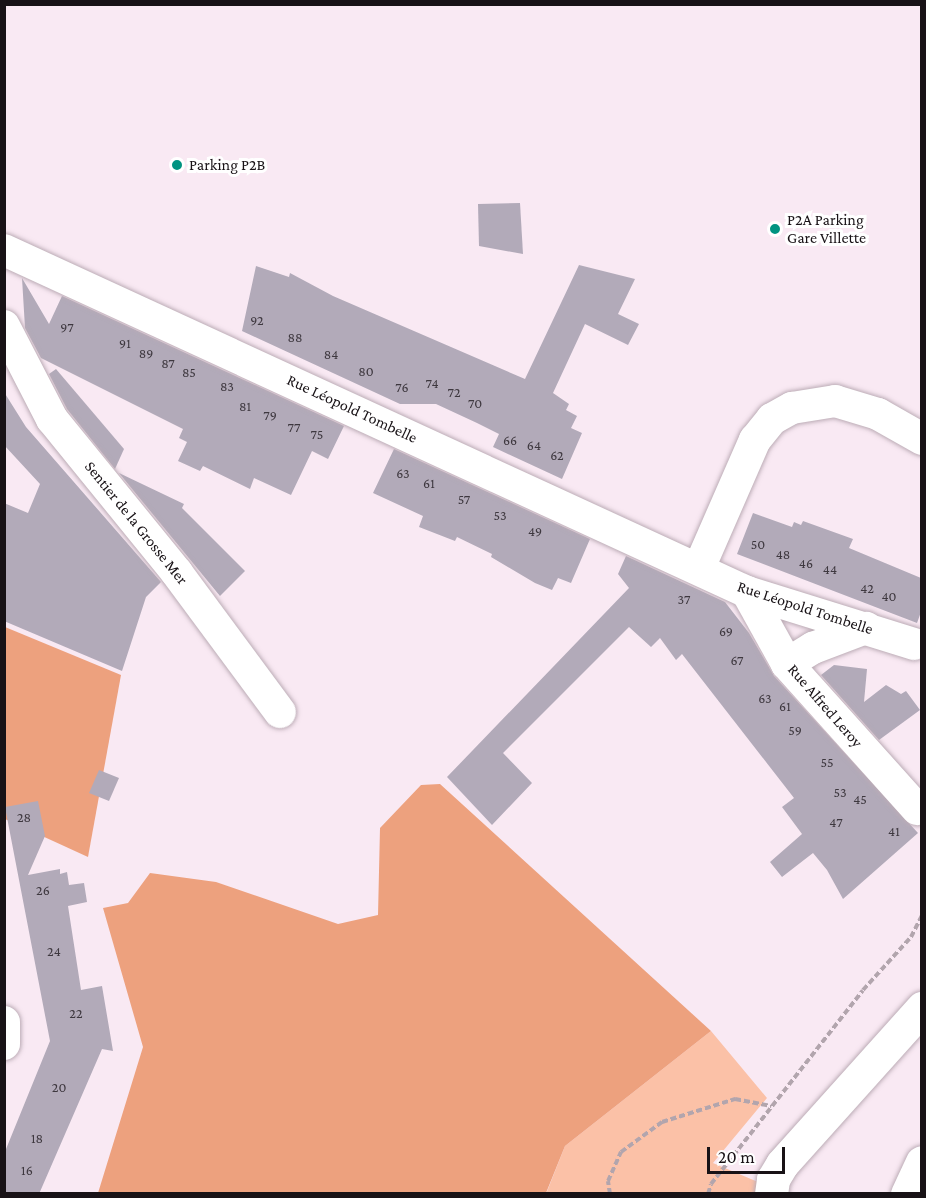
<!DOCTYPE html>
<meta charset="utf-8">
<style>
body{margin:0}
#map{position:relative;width:926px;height:1198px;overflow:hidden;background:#f9e9f3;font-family:"Crimson Pro",serif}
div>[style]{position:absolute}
.green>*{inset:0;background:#fbc1a7}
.forest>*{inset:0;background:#eda17e}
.building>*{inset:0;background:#b2aab9}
.path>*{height:4px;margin-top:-2px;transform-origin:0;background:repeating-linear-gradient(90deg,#b2a5ad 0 6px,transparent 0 9px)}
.roads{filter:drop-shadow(0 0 2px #bcacb6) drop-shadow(0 0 2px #bcacb6)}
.minor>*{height:32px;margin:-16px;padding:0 16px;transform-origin:16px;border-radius:16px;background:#fff}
.motorway>*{height:33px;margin:-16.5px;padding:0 16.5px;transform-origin:16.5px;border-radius:16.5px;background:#fff}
.dots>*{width:16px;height:16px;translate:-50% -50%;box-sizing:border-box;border:3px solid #fff;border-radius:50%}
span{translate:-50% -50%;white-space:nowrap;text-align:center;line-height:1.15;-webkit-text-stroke:6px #fff;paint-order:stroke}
.number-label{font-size:14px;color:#3e383f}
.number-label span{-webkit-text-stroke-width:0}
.poi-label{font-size:16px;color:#181216}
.left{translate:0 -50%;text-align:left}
.street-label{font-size:16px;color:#181216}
.frame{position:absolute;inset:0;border:6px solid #181216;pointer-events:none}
.scale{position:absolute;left:707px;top:1147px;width:78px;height:27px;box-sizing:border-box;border:3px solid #181216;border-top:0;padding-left:8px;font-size:18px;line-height:21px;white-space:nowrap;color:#181216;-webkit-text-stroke:4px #fff;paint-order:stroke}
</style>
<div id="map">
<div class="green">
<div style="clip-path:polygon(711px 1031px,767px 1098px,713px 1163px,758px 1182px,759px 1193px,546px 1194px,565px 1146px)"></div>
</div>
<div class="forest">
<div style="clip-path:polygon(5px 627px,121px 675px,88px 857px,5px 819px)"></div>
<div style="clip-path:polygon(440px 784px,711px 1031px,565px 1146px,546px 1193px,98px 1193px,143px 1047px,103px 908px,128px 903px,150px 873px,216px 882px,338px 924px,378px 915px,380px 828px,421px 785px)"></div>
</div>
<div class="building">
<div style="clip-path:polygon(520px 203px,523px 254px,479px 246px,478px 204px)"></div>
<div style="clip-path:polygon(579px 265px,635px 279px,618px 314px,639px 324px,628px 345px,585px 324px,553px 393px,569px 404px,566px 410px,577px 416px,571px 428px,582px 433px,562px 479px,493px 447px,499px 434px,477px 423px,436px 404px,400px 404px,242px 331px,256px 266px,289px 277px,290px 273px,333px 296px,525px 379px)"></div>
<div style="clip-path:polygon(22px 278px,49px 324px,62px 296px,344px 426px,328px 459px,312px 451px,291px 495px,254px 478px,250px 489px,203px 466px,200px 471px,178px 461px,187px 442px,179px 438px,183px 429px,41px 358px,25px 328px)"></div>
<div style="clip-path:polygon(56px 369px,124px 449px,115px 469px,67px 409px,49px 374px)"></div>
<div style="clip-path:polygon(4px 392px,26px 427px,161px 582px,146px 597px,122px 671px,4px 621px,4px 503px,28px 513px,40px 484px,4px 445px)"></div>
<div style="clip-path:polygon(394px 449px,590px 539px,571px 583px,558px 578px,552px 590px,535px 583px,491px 557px,492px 554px,457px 537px,455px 541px,419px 527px,423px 516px,373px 493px)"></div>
<div style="clip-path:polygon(119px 473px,184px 504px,182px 508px,245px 571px,220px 596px)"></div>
<div style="clip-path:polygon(753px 513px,792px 527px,794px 522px,801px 525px,803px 521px,853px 539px,849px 548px,921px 578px,921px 612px,917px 623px,737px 554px)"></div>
<div style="clip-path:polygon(626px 556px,725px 602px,749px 633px,774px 676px,918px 833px,843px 899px,827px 870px,813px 853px,782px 877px,770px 862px,802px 834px,782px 807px,794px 798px,682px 654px,676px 660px,660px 638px,651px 647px,629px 627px,503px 753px,532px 783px,492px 825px,447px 777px,629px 588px,618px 574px)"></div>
<div style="clip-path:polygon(834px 665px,867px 669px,864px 702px,886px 685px,901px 694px,906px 691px,920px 710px,879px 740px,821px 675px)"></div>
<div style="clip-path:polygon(99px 770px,119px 778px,109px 801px,89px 793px)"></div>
<div style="clip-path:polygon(38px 801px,45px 836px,28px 875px,60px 869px,60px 874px,67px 872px,69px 885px,84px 883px,87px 902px,68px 906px,81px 990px,102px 986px,113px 1051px,102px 1049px,39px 1194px,4px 1194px,4px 1154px,50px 1041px,5px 807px)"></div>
</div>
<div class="path">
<div style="left:610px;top:1194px;width:13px;rotate:-99deg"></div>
<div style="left:608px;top:1181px;width:32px;rotate:-66deg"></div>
<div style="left:621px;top:1152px;width:51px;rotate:-36.2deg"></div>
<div style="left:662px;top:1122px;width:77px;rotate:-17.5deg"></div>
<div style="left:735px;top:1099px;width:37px;rotate:11deg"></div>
<div style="left:708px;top:1194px;width:10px;rotate:-73deg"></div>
<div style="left:711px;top:1184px;width:246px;rotate:-51.9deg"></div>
<div style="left:863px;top:990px;width:72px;rotate:-47.8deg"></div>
<div style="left:911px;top:937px;width:25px;rotate:-63deg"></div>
</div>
<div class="roads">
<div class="minor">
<div style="left:4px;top:250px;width:818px;rotate:24.72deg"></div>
<div style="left:747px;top:592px;width:175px;rotate:17.3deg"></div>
<div style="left:4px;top:326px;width:105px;rotate:62.7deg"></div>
<div style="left:52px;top:419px;width:198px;rotate:50.9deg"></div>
<div style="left:177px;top:573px;width:173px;rotate:53.5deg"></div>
<div style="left:699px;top:568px;width:140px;rotate:-66.4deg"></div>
<div style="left:755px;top:440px;width:27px;rotate:-51deg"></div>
<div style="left:772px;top:419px;width:23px;rotate:-29deg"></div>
<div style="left:792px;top:408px;width:44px;rotate:-9.2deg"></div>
<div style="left:835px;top:401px;width:45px;rotate:16.8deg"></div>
<div style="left:878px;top:414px;width:51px;rotate:29.6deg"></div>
<div style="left:747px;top:592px;width:82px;rotate:60.9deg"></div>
<div style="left:787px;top:664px;width:195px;rotate:48.1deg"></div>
<div style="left:787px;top:664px;width:31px;rotate:-32deg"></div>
<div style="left:813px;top:648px;width:57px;rotate:-20.7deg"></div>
<div style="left:4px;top:1022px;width:22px;rotate:90deg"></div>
</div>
<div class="motorway">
<div style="left:771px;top:1194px;width:15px;rotate:-82deg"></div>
<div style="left:773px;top:1179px;width:17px;rotate:-59deg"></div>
<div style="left:782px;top:1164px;width:210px;rotate:-48.1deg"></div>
<div style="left:907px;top:1194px;width:35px;rotate:-65deg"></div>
</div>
</div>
<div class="dots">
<div style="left:177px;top:165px;background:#009381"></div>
<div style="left:775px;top:229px;background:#009381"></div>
</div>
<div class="number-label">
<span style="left:257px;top:320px">92</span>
<span style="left:67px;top:327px">97</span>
<span style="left:295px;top:337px">88</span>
<span style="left:125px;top:343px">91</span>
<span style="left:146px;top:353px">89</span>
<span style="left:331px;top:354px">84</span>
<span style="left:168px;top:363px">87</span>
<span style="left:366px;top:371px">80</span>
<span style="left:189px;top:372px">85</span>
<span style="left:432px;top:383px">74</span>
<span style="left:227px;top:386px">83</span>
<span style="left:402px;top:387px">76</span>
<span style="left:454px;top:392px">72</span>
<span style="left:475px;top:403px">70</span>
<span style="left:245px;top:406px">81</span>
<span style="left:270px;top:415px">79</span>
<span style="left:294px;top:427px">77</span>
<span style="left:317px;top:434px">75</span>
<span style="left:510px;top:440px">66</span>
<span style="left:534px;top:445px">64</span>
<span style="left:557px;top:455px">62</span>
<span style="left:403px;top:473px">63</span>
<span style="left:429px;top:483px">61</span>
<span style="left:464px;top:499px">57</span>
<span style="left:500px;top:515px">53</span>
<span style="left:535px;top:531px">49</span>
<span style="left:758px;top:544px">50</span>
<span style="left:783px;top:554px">48</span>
<span style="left:806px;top:563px">46</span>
<span style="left:830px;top:569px">44</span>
<span style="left:867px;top:588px">42</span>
<span style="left:889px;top:596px">40</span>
<span style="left:684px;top:599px">37</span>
<span style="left:726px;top:631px">69</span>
<span style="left:737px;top:660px">67</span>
<span style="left:765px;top:698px">63</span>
<span style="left:785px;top:706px">61</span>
<span style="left:795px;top:730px">59</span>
<span style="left:827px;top:762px">55</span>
<span style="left:840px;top:792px">53</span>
<span style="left:860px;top:799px">45</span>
<span style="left:24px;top:817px">28</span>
<span style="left:836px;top:822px">47</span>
<span style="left:894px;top:831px">41</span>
<span style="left:43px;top:890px">26</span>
<span style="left:54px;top:951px">24</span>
<span style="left:76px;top:1013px">22</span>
<span style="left:59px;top:1087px">20</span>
<span style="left:37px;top:1138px">18</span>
<span style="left:27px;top:1170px">16</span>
</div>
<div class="poi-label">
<span class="left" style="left:189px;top:165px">Parking P2B</span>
<span class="left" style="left:787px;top:229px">P2A Parking<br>Gare Villette</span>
</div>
<div class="street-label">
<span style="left:352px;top:409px;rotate:25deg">Rue Léopold Tombelle</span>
<span style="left:136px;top:523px;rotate:51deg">Sentier de la Grosse Mer</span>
<span style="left:805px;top:608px;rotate:18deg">Rue Léopold Tombelle</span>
<span style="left:825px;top:706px;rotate:49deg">Rue Alfred Leroy</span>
</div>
<div class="frame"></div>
<div class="scale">20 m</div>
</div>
